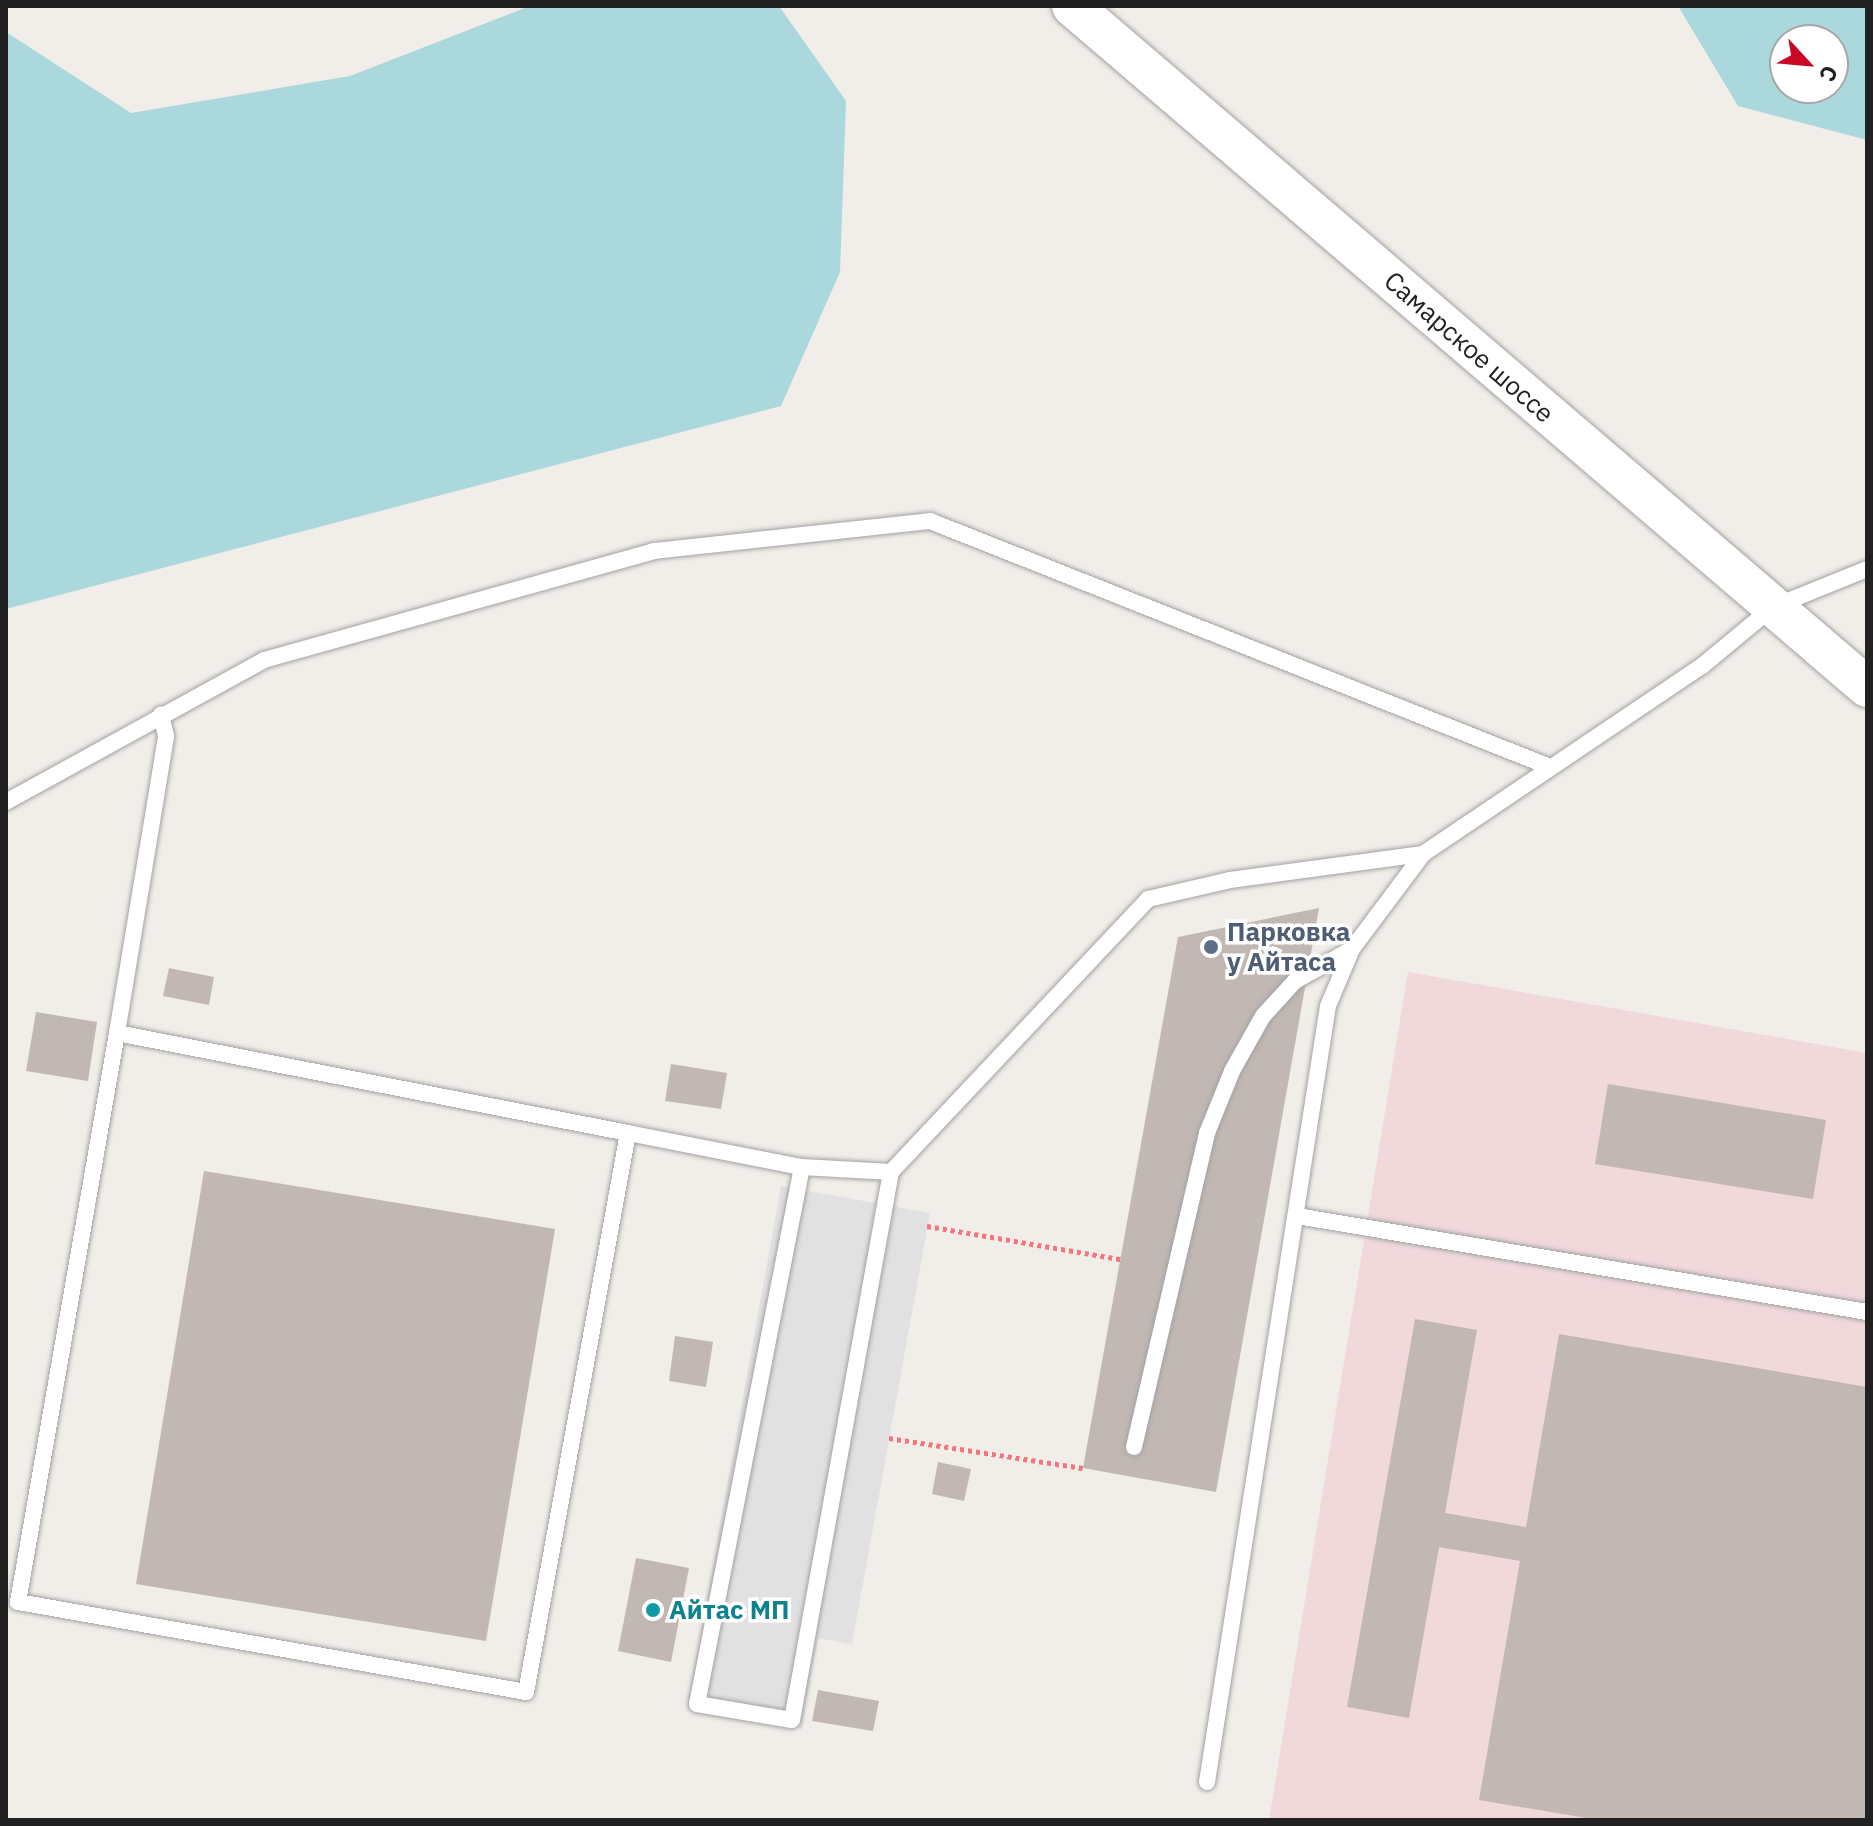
<!DOCTYPE html>
<meta charset="utf-8">
<style>
body{margin:0}
#map{position:relative;width:1873px;height:1826px;overflow:hidden;background:#f1ede8;font-family:"IBM Plex Sans",sans-serif}
div>[style]{position:absolute}
.commercial>*{inset:0;background:#f0d8db}
.parking>*{inset:0;background:#e1e1e1}
.water>*{inset:0;background:#abd8dc}
.building>*{inset:0;background:#c1b8b4}
.path>*{height:5px;margin-top:-2.5px;transform-origin:0;background:repeating-linear-gradient(90deg,#f4757b 0 4px,transparent 0 8px)}
.roads{filter:drop-shadow(0 0 2px #a2a2a2) drop-shadow(0 0 2px #a2a2a2)}
.service>*{height:16px;margin:-8px;padding:0 8px;transform-origin:8px;border-radius:8px;background:#fff}
.tertiary>*{height:40px;margin:-20px;padding:0 20px;transform-origin:20px;border-radius:20px;background:#fff}
.dots>*{width:22px;height:22px;translate:-50% -50%;box-sizing:border-box;border:4px solid #fff;border-radius:50%}
span{translate:-50% -50%;white-space:nowrap;text-align:center;line-height:1.15;-webkit-text-stroke:7px #fff;paint-order:stroke}
.street-label{font-size:26px;color:#212121}
.service-label{font-size:26px;color:#4e5e75;font-weight:700}
.left{translate:0 -50%;text-align:left}
.culture-label{font-size:26px;color:#0d838f;font-weight:700}
.frame{position:absolute;inset:0;border:8px solid #212121;pointer-events:none}
.north{position:absolute;left:1769px;top:24px;width:80px;height:80px;box-sizing:border-box;background:#fff;border:2px solid #a6a6a6;border-radius:50%;rotate:116deg;font-size:22px;font-weight:700;line-height:32px;text-align:center;color:#212121}
.north::after{content:'';display:block;margin:auto;width:28px;height:36px;background:#c90825;clip-path:polygon(50% 0,100% 100%,50% 72%,0 100%)}
</style>
<div id="map">
<div class="commercial">
<div style="clip-path:polygon(1408px 972px,1867px 1053px,1867px 1820px,1269px 1820px)"></div>
</div>
<div class="parking">
<div style="clip-path:polygon(781px 1186px,930px 1213px,852px 1644px,818px 1638px,802px 1729px,687px 1708px)"></div>
</div>
<div class="water">
<div style="clip-path:polygon(530px 6px,779px 6px,846px 101px,840px 272px,781px 406px,6px 609px,6px 32px,131px 113px,350px 76px)"></div>
<div style="clip-path:polygon(evenodd,1678px 6px,1867px 6px,1867px 140px,1738px 106px,1678px 6px,1785px 40px,1833px 40px,1833px 88px,1785px 88px,1785px 40px)"></div>
</div>
<div class="building">
<div style="clip-path:polygon(1319px 908px,1216px 1492px,1083px 1468px,1178px 937px)"></div>
<div style="clip-path:polygon(169px 968px,214px 977px,209px 1005px,163px 996px)"></div>
<div style="clip-path:polygon(36px 1012px,97px 1022px,88px 1081px,26px 1071px)"></div>
<div style="clip-path:polygon(671px 1064px,727px 1073px,721px 1109px,665px 1101px)"></div>
<div style="clip-path:polygon(1608px 1084px,1826px 1120px,1813px 1199px,1595px 1164px)"></div>
<div style="clip-path:polygon(204px 1171px,555px 1229px,486px 1641px,136px 1584px)"></div>
<div style="clip-path:polygon(1415px 1319px,1477px 1330px,1445px 1513px,1526px 1527px,1559px 1334px,1867px 1387px,1867px 1820px,1598px 1820px,1479px 1800px,1520px 1561px,1439px 1547px,1409px 1718px,1347px 1707px)"></div>
<div style="clip-path:polygon(675px 1336px,713px 1342px,706px 1387px,669px 1381px)"></div>
<div style="clip-path:polygon(938px 1462px,971px 1469px,964px 1501px,932px 1494px)"></div>
<div style="clip-path:polygon(636px 1558px,689px 1568px,671px 1662px,618px 1651px)"></div>
<div style="clip-path:polygon(818px 1690px,879px 1701px,873px 1731px,812px 1721px)"></div>
</div>
<div class="path">
<div style="left:927px;top:1226px;width:197px;rotate:9.7deg"></div>
<div style="left:889px;top:1438px;width:196px;rotate:8.8deg"></div>
</div>
<div class="roads">
<div class="service">
<div style="left:6px;top:802px;width:294px;rotate:-28.8deg"></div>
<div style="left:264px;top:660px;width:405px;rotate:-15.6deg"></div>
<div style="left:654px;top:551px;width:278px;rotate:-6.2deg"></div>
<div style="left:930px;top:521px;width:667px;rotate:21.64deg"></div>
<div style="left:117px;top:1033px;width:301px;rotate:-80.6deg"></div>
<div style="left:166px;top:736px;width:22px;rotate:-103deg"></div>
<div style="left:628px;top:1133px;width:568px;rotate:100.34deg"></div>
<div style="left:526px;top:1692px;width:516px;rotate:-169.95deg"></div>
<div style="left:18px;top:1602px;width:578px;rotate:-80.13deg"></div>
<div style="left:117px;top:1033px;width:521px;rotate:11.07deg"></div>
<div style="left:628px;top:1133px;width:177px;rotate:11.1deg"></div>
<div style="left:891px;top:1172px;width:89px;rotate:-176.8deg"></div>
<div style="left:802px;top:1167px;width:547px;rotate:101.06deg"></div>
<div style="left:697px;top:1704px;width:96px;rotate:9.6deg"></div>
<div style="left:792px;top:1720px;width:557px;rotate:-79.76deg"></div>
<div style="left:891px;top:1172px;width:375px;rotate:-46.7deg"></div>
<div style="left:1148px;top:899px;width:84px;rotate:-13deg"></div>
<div style="left:1230px;top:880px;width:195px;rotate:-7.7deg"></div>
<div style="left:1297px;top:1216px;width:578px;rotate:9.56deg"></div>
<div style="left:1134px;top:1447px;width:322px;rotate:-76.9deg"></div>
<div style="left:1207px;top:1133px;width:67px;rotate:-68deg"></div>
<div style="left:1232px;top:1071px;width:63px;rotate:-60.6deg"></div>
<div style="left:1263px;top:1016px;width:47px;rotate:-47.6deg"></div>
<div style="left:1295px;top:981px;width:65px;rotate:-29.3deg"></div>
<div style="left:1207px;top:1782px;width:785px;rotate:-81.14deg"></div>
<div style="left:1328px;top:1006px;width:62px;rotate:-67.2deg"></div>
<div style="left:1352px;top:949px;width:119px;rotate:-53.2deg"></div>
<div style="left:1423px;top:854px;width:336px;rotate:-34deg"></div>
<div style="left:1702px;top:666px;width:92px;rotate:-39.7deg"></div>
<div style="left:1773px;top:607px;width:101px;rotate:-22deg"></div>
</div>
<div class="tertiary">
<div style="left:1072px;top:6px;width:1047px;rotate:40.58deg"></div>
</div>
</div>
<div class="dots">
<div style="left:1211px;top:947px;background:#5c6f8a"></div>
<div style="left:653px;top:1610px;background:#0f9aa8"></div>
</div>
<div class="street-label">
<span style="left:1469px;top:347px;rotate:41deg">Самарское шоссе</span>
</div>
<div class="service-label">
<span class="left" style="left:1227px;top:947px">Парковка<br>у Айтаса</span>
</div>
<div class="culture-label">
<span class="left" style="left:669px;top:1610px">Айтас МП</span>
</div>
<div class="frame"></div>
<div class="north">С</div>
</div>
